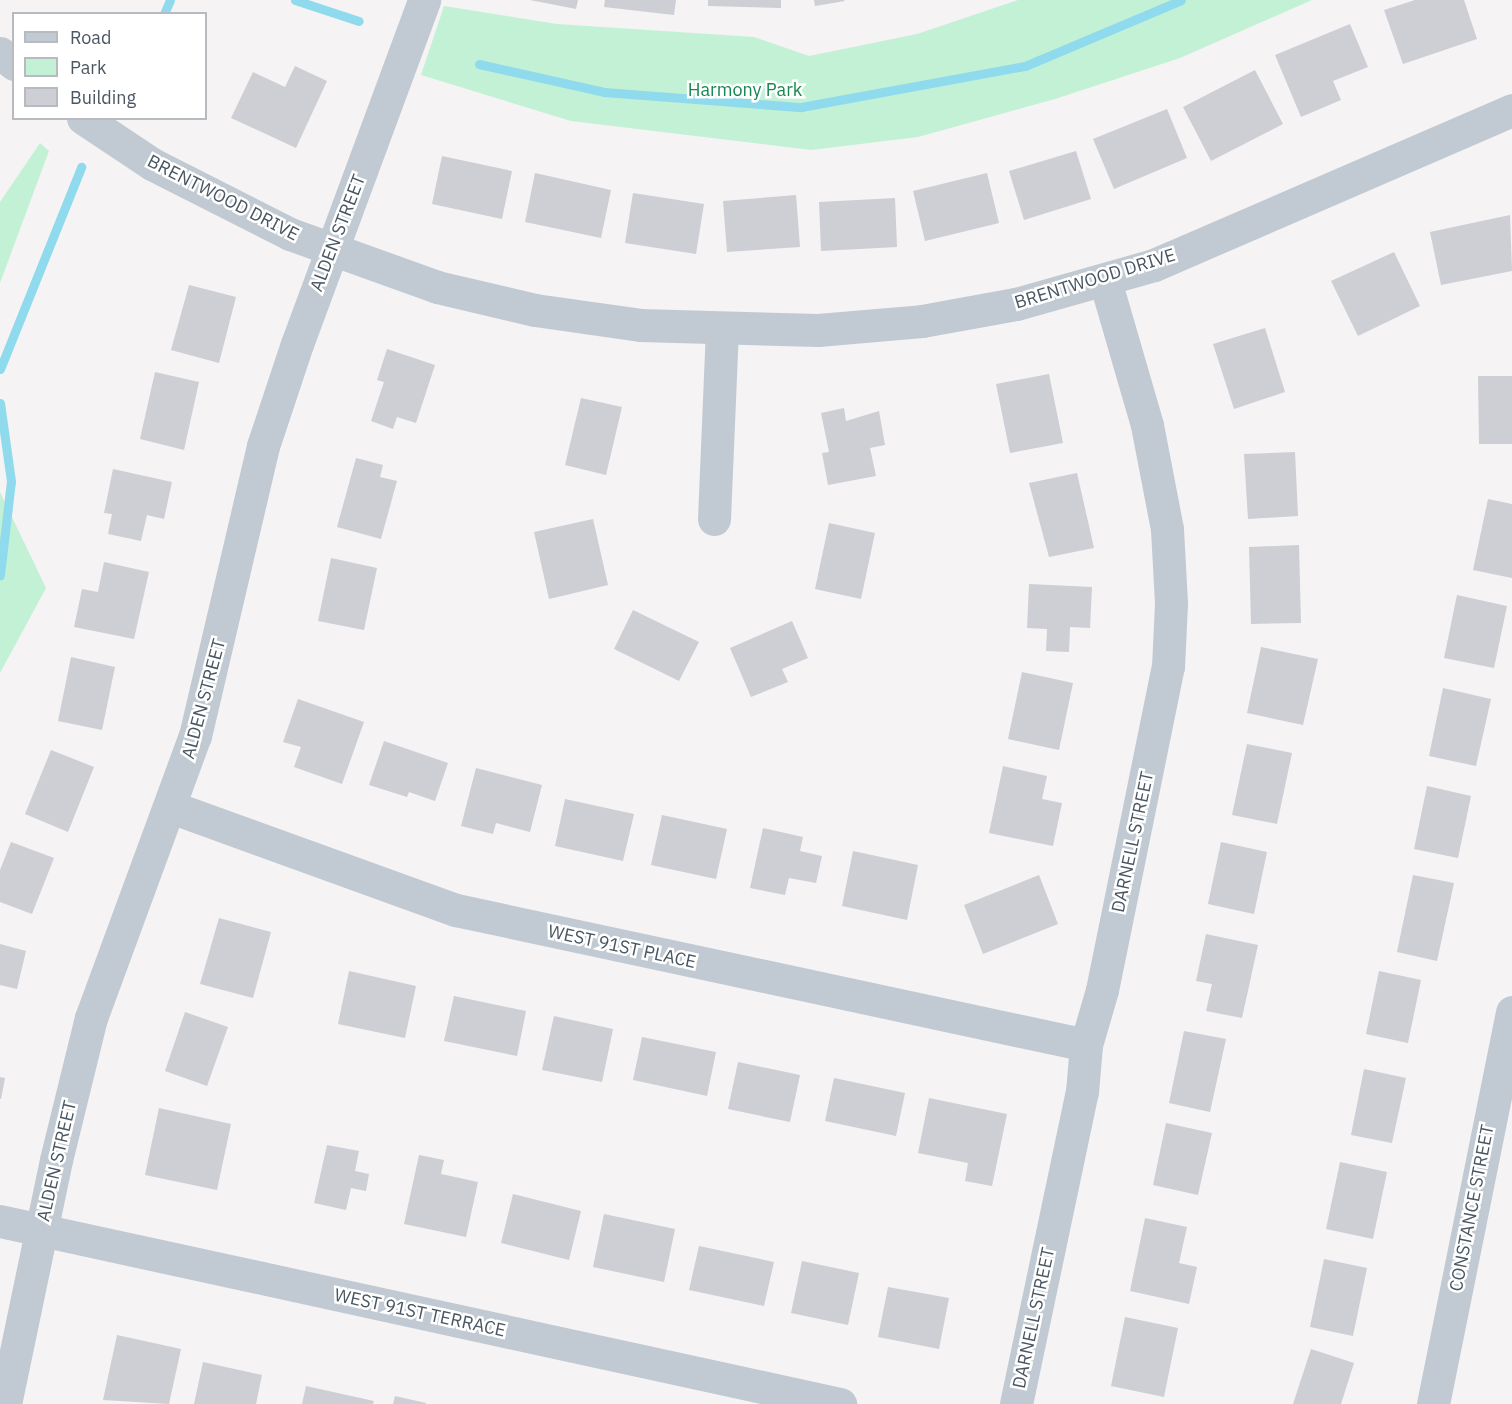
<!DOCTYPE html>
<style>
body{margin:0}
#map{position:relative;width:1512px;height:1404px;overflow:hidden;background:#f5f3f3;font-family:"IBM Plex Sans",sans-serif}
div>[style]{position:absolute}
.green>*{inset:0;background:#c3f1d5}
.stream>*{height:9px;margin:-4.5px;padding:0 4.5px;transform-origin:4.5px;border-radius:4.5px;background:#90daee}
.building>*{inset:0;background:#cdcfd5}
.minor>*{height:33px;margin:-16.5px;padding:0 16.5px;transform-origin:16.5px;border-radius:16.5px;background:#c1cad2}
span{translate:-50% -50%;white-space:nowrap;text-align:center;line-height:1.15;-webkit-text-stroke:5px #fff;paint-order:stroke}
.park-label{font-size:18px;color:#17864f}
.street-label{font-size:18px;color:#4a5661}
.legend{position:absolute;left:12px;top:12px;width:195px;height:108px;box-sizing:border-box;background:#fff;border:2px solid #b7bbc0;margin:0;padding:8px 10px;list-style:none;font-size:18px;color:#4a5661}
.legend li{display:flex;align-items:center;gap:12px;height:30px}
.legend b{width:30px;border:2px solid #b7bbc0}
</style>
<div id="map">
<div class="green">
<div style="clip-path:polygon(1018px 0,1312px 0,1180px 58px,1055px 99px,918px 137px,811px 150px,571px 121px,421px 75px,444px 6px,557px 24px,754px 37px,809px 56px,917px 34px)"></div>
<div style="clip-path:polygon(40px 143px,49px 151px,0 283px,0 202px)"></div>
<div style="clip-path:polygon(0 492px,46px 588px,0 673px)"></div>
</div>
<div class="stream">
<div style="left:295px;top:0;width:67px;rotate:18.2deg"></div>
<div style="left:164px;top:14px;width:15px;rotate:-67deg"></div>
<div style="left:479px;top:64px;width:128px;rotate:12.6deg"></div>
<div style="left:604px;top:92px;width:198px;rotate:4.4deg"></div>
<div style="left:801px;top:107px;width:228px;rotate:-10.4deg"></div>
<div style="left:1025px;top:66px;width:169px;rotate:-22.9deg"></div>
<div style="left:0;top:369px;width:218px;rotate:-68.1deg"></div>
<div style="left:0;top:403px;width:79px;rotate:82deg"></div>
<div style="left:11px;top:481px;width:95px;rotate:96.7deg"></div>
</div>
<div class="building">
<div style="clip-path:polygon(530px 0,578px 0,576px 9px)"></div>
<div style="clip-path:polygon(605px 0,676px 0,674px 15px,604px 7px)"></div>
<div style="clip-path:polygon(708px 0,781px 0,781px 8px,708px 6px)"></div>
<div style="clip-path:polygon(814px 0,844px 0,845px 1px,815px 6px)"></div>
<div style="clip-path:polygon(1415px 0,1464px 0,1477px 39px,1403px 64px,1384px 10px)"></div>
<div style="clip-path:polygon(1350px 24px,1368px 67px,1333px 81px,1341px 100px,1301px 117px,1275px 55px)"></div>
<div style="clip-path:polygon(295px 66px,327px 81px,296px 148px,231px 118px,253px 72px,285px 87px)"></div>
<div style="clip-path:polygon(1255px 70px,1283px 124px,1211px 161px,1183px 107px)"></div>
<div style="clip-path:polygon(1167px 109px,1187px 158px,1114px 189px,1093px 139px)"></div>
<div style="clip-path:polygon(1076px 151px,1091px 199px,1024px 220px,1009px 171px)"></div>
<div style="clip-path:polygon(442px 156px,512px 171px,502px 219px,432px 204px)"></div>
<div style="clip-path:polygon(535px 173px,611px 190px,601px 238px,525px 222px)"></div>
<div style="clip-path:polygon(987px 173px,999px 223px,925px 241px,913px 191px)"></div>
<div style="clip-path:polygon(633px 193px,704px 204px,696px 254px,625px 243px)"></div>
<div style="clip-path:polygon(796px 195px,800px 247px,727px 252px,723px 201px)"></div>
<div style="clip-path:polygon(895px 198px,897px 247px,821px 251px,819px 202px)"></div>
<div style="clip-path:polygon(1510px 215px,1512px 271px,1441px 285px,1430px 232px)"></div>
<div style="clip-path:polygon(1394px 252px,1420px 306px,1358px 336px,1331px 281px)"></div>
<div style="clip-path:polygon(189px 285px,236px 297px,219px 363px,171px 350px)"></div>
<div style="clip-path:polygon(1265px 328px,1285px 392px,1234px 409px,1213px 344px)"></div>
<div style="clip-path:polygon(387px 349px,435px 365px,416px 423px,397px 417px,393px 429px,371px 421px,384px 382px,377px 380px)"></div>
<div style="clip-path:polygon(155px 372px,199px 382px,184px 450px,140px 439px)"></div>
<div style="clip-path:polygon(1049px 374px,1063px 443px,1010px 453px,996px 384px)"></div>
<div style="clip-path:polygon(1478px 376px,1512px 376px,1512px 444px,1479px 444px)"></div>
<div style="clip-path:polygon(581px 398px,622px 407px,606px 475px,565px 465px)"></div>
<div style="clip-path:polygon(844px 408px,846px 421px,879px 411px,885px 445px,870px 448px,876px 476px,828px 485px,822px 453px,829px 452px,821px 413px)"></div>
<div style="clip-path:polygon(1295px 452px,1298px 516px,1248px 519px,1244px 454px)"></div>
<div style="clip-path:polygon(356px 458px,383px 465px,380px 477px,397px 481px,381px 539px,337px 527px)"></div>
<div style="clip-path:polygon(113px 469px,172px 482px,164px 519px,147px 515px,141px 541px,108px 534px,112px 514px,104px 513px)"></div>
<div style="clip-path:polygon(1077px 473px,1094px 548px,1049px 557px,1029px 483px)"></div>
<div style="clip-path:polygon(1488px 499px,1512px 504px,1512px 578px,1473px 570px)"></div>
<div style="clip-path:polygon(593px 519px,608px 585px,549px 599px,534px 532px)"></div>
<div style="clip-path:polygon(829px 523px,875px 533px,861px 599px,815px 589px)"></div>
<div style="clip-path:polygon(1299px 545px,1301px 623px,1251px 624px,1249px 547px)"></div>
<div style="clip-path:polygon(331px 558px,377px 568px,364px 630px,318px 621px)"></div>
<div style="clip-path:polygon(104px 562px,149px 572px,134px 639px,74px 627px,82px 589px,98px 592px)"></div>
<div style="clip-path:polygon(1029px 584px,1092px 587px,1090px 628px,1070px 627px,1069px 652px,1046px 651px,1047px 629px,1027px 628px)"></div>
<div style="clip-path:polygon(1457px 595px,1507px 606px,1494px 668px,1444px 658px)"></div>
<div style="clip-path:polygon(633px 610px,699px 642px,679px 681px,614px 649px)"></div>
<div style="clip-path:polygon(792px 621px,808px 658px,782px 669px,788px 682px,751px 697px,730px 648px)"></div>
<div style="clip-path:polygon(1261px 647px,1318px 659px,1303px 725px,1247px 713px)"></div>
<div style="clip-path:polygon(71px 657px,115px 667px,102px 730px,58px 721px)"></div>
<div style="clip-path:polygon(1022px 672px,1073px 683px,1059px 750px,1008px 739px)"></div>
<div style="clip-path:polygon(1443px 688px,1491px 699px,1476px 766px,1429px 756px)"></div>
<div style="clip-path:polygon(298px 699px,364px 722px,342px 784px,294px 767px,301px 747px,283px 742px)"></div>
<div style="clip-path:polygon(384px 741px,448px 763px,435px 801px,409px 792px,407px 797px,369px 785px)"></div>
<div style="clip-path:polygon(1247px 744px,1292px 753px,1277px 824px,1232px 815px)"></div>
<div style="clip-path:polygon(51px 750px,94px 767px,68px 832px,25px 814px)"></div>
<div style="clip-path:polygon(1003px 766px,1047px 776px,1042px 799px,1062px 803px,1053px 846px,989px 833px)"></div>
<div style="clip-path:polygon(476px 768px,542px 785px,530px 832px,496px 823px,493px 834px,461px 826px)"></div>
<div style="clip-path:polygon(1427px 786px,1471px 796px,1458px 858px,1414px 849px)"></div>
<div style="clip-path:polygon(565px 799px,634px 814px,623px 861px,555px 846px)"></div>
<div style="clip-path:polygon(662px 815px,727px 829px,716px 879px,651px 865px)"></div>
<div style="clip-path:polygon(763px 828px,803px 837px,800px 851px,822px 856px,816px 883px,789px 878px,785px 895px,750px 888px)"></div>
<div style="clip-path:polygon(11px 842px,54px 858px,32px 914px,0 902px,0 870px)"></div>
<div style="clip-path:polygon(1221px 842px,1267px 852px,1254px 914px,1208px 904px)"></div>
<div style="clip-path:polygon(853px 851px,918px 865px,907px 920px,842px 906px)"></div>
<div style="clip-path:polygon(1039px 875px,1058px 924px,983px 954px,964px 905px)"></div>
<div style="clip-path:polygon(1413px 875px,1454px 883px,1437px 961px,1397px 952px)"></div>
<div style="clip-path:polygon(219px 918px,271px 932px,253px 998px,200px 984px)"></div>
<div style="clip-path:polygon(1206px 934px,1258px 945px,1242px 1018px,1206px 1011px,1212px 984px,1196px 981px)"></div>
<div style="clip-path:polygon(0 944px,26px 951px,17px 989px,0 985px)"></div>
<div style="clip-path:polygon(349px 971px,416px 986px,405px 1038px,338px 1024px)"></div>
<div style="clip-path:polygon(1379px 971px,1421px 980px,1408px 1043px,1366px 1034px)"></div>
<div style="clip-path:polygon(454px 996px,526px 1011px,517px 1056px,444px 1041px)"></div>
<div style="clip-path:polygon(185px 1012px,228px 1027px,207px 1086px,165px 1071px)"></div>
<div style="clip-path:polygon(554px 1016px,613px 1029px,602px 1082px,542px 1070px)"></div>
<div style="clip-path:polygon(1184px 1031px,1226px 1039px,1210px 1112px,1169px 1103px)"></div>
<div style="clip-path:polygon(642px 1037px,716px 1052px,707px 1096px,633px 1080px)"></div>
<div style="clip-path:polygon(738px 1062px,800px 1075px,790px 1122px,728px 1109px)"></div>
<div style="clip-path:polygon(1364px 1069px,1406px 1078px,1392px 1143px,1351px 1135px)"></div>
<div style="clip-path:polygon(0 1077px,5px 1078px,1px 1099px,0 1099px)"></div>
<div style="clip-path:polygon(834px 1078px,905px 1093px,896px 1136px,825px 1121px)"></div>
<div style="clip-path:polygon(929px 1098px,1007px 1114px,992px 1186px,965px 1181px,968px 1163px,918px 1153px)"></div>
<div style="clip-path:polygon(159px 1108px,231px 1124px,217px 1190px,145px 1175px)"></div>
<div style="clip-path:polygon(1166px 1123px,1212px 1133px,1198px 1195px,1153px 1185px)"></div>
<div style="clip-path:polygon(327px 1145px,359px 1151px,355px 1171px,369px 1174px,366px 1191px,351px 1188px,346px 1210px,314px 1203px)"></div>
<div style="clip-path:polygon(419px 1155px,444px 1160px,441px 1174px,478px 1182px,466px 1237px,404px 1224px)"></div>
<div style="clip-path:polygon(1340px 1162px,1387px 1172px,1373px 1239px,1326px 1229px)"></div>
<div style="clip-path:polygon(513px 1194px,581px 1211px,569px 1260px,501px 1243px)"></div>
<div style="clip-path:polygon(604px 1214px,675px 1229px,664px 1282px,593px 1267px)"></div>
<div style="clip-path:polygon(1145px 1218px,1187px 1227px,1179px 1263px,1197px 1267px,1189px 1304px,1130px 1291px)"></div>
<div style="clip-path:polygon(699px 1246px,774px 1262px,764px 1306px,689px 1290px)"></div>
<div style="clip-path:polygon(1324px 1259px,1367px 1268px,1353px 1336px,1310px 1327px)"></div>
<div style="clip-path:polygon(802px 1261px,859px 1273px,848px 1325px,791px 1313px)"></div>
<div style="clip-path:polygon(888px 1287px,949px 1298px,939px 1349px,878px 1337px)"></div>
<div style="clip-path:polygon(1125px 1317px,1178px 1328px,1164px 1397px,1111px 1386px)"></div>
<div style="clip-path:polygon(117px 1335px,181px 1349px,169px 1404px,103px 1400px)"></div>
<div style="clip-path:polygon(1311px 1349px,1354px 1363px,1341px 1404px,1293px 1404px)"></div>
<div style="clip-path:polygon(203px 1362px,262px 1375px,256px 1404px,194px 1404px)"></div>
<div style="clip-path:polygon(306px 1386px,374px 1401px,373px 1404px,302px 1404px)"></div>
<div style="clip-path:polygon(395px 1396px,426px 1403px,426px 1404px,393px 1404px)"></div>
</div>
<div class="minor">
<div style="left:0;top:53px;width:18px;rotate:38deg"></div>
<div style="left:83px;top:118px;width:83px;rotate:33.7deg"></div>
<div style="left:152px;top:164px;width:155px;rotate:26.9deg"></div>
<div style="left:290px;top:234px;width:156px;rotate:19.8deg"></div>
<div style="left:437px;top:287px;width:101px;rotate:13.2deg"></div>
<div style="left:535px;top:310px;width:106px;rotate:8.1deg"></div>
<div style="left:640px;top:325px;width:178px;rotate:1.6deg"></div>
<div style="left:818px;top:330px;width:104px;rotate:-4.9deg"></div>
<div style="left:922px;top:321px;width:96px;rotate:-10.3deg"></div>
<div style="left:1016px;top:304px;width:143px;rotate:-15.8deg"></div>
<div style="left:1154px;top:265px;width:390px;rotate:-23.4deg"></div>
<div style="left:714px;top:519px;width:189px;rotate:-87.6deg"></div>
<div style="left:171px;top:807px;width:303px;rotate:19.9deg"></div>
<div style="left:456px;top:910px;width:644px;rotate:12.09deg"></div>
<div style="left:0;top:1221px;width:860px;rotate:12.29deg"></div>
<div style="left:5px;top:1404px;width:249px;rotate:-78.2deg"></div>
<div style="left:56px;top:1160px;width:146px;rotate:-76.2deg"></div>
<div style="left:91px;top:1018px;width:301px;rotate:-69.8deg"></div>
<div style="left:195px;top:736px;width:298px;rotate:-76.8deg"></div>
<div style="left:263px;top:446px;width:108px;rotate:-71.6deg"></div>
<div style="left:297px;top:344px;width:367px;rotate:-69.7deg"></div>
<div style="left:1016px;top:1404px;width:319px;rotate:-78.1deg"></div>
<div style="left:1082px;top:1092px;width:47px;rotate:-85.1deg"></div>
<div style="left:1086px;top:1045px;width:57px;rotate:-73.8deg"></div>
<div style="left:1102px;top:990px;width:330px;rotate:-78.5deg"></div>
<div style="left:1168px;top:667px;width:64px;rotate:-87.3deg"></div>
<div style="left:1171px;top:603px;width:74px;rotate:-93.1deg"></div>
<div style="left:1167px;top:529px;width:106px;rotate:-100.9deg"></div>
<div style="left:1147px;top:425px;width:151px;rotate:-106.2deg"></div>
<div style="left:1433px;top:1404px;width:400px;rotate:-78.6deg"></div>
</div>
<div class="park-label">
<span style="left:745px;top:90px">Harmony Park</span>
</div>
<div class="street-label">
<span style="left:223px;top:198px;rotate:27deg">BRENTWOOD DRIVE</span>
<span style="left:338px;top:233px;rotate:-69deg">ALDEN STREET</span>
<span style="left:1095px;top:279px;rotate:-17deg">BRENTWOOD DRIVE</span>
<span style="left:204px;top:699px;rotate:-75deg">ALDEN STREET</span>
<span style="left:1133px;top:842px;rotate:-78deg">DARNELL STREET</span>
<span style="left:622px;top:947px;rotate:12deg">WEST 91ST PLACE</span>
<span style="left:57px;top:1161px;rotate:-77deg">ALDEN STREET</span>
<span style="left:1472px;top:1208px;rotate:-79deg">CONSTANCE STREET</span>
<span style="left:420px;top:1313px;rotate:12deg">WEST 91ST TERRACE</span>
<span style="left:1034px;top:1318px;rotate:-78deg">DARNELL STREET</span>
</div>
<ul class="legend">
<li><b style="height:8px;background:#c1cad2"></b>Road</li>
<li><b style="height:16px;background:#c3f1d5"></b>Park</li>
<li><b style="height:16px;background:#cdcfd5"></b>Building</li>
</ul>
</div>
